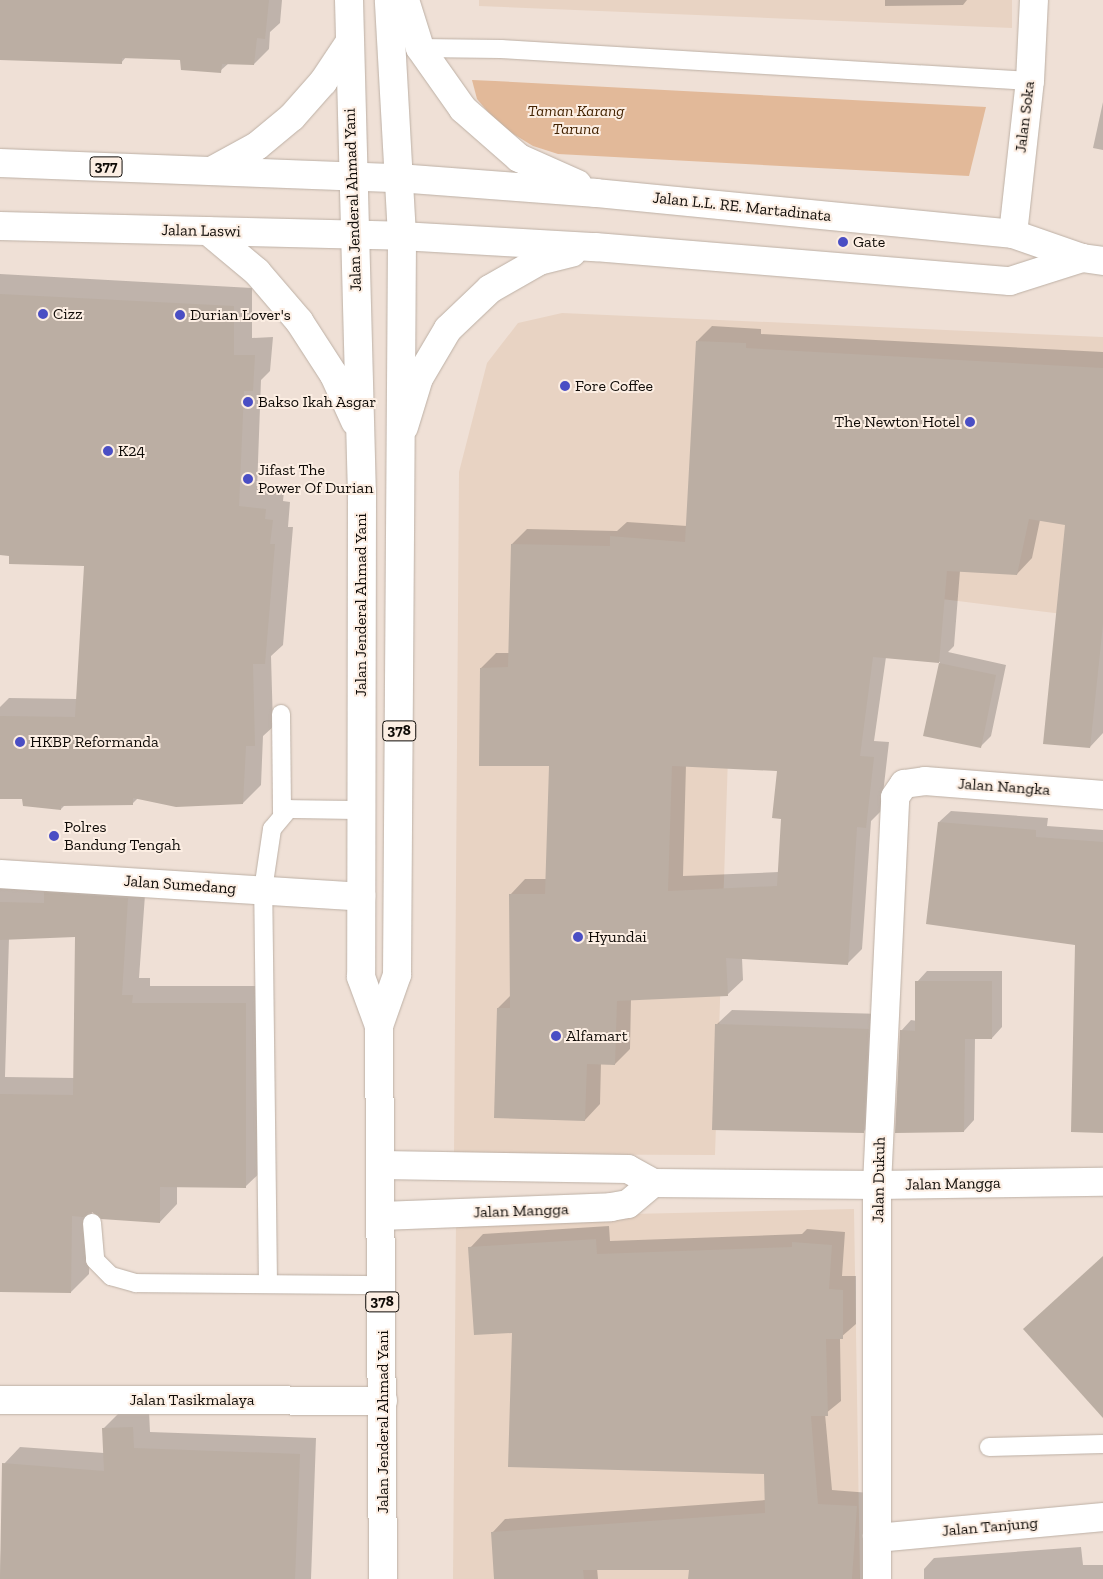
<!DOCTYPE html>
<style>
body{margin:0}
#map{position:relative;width:1103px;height:1579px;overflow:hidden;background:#efe0d6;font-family:"Zilla Slab",serif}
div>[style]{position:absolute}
.built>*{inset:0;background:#e8d3c3}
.green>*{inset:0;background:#e2b999}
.shadow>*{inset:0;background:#0003}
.building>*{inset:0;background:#bbaea3}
.roads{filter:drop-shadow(0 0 1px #bdb0a5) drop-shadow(0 0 1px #bdb0a5)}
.service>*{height:18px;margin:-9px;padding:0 9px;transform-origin:9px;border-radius:9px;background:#fff}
.minor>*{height:28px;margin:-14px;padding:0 14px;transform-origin:14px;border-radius:14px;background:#fff}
.secondary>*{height:28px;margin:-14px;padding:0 14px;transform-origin:14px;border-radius:14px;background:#fff}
.primary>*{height:28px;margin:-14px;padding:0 14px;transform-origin:14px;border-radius:14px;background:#fff}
.dots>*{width:14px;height:14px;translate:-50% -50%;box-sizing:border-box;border:2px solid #fceee3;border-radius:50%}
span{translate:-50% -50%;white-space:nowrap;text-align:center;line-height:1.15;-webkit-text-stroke:4px #fceee3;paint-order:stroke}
.shield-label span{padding:1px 4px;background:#fceee3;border:1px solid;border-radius:4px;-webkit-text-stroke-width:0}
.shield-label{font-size:15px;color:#0f0b07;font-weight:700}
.park-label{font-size:16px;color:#442302;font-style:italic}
.street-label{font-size:16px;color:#0f0b07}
.poi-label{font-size:16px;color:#0f0b07}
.left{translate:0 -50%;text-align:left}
.right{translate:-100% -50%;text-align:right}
</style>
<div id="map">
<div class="built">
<div style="clip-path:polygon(479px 0,1012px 0,1012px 28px,479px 6px)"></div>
<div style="clip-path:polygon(562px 313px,1103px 337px,1103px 619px,734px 573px,715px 1155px,454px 1154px,459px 472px,487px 363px,518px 323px)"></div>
<div style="clip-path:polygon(854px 1209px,860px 1579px,453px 1579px,456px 1218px)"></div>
</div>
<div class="green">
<div style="clip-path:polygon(472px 80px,495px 81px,986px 107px,969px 176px,558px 154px,533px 146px,500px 126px,477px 99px)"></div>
</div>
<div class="shadow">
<div style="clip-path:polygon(0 0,282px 0,280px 23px,270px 32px,269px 49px,254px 64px,229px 63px,220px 71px,181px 59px,126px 57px,121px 63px,0 58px)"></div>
<div style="clip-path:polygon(885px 0,967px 0,963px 5px,885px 6px)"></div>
<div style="clip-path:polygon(1103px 102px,1103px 150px,1093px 148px)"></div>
<div style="clip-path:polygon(0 274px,252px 288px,252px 338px,273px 337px,270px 371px,261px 380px,257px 489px,284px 491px,283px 501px,290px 502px,288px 527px,293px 527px,283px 645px,271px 656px,273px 727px,263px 736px,261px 785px,243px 803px,138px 798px,132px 804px,65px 805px,61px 809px,23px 797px,0 798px,0 707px,9px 698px,77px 699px,85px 565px,0 553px)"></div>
<div style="clip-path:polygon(evenodd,712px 326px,761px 329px,761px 334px,1103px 352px,1103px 733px,1090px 747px,1067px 524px,1040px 520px,1032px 558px,1017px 574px,960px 571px,954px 646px,948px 652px,1006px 665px,991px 736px,980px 747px,924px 735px,940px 662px,886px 657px,874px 741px,889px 742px,881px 811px,871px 821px,862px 949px,847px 964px,742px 958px,743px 980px,727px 995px,631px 999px,630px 1049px,615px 1064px,601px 1063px,600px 1104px,585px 1120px,498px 1008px,511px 995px,510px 895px,525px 879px,547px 879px,550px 765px,481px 668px,496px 653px,509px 653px,512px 544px,527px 529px,617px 531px,627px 522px,687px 526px,697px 341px,712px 326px,686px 765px,778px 770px,783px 818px,779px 872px,683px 876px,686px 765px)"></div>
<div style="clip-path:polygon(951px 811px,1048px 818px,1047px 826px,1103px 830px,1103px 948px,939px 822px)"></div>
<div style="clip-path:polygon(evenodd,146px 881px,139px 978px,150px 978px,150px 986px,263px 986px,264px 1169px,246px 1186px,177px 1186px,177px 1204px,160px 1222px,92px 1211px,89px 1274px,71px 1292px,0 1291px,0 885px,146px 881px,77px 936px,75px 1078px,5px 1077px,9px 938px,77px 936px)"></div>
<div style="clip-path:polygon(927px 971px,1002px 971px,1002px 1027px,992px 1038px,975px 1038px,974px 1120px,964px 1131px,901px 1031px,911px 1020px,917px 1021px,917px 982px)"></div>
<div style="clip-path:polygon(732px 1010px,883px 1014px,879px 1117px,863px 1132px,716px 1025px)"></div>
<div style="clip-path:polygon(609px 1226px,610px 1241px,802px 1234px,807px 1229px,845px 1232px,842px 1276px,856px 1276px,856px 1324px,840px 1338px,841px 1401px,825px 1414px,832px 1490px,870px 1493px,866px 1579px,690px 1579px,690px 1568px,597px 1568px,598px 1579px,495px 1579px,492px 1533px,505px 1519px,766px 1500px,765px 1473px,514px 1331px,470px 1248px,483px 1234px)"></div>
<div style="clip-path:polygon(149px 1411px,150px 1432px,316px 1438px,311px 1579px,0 1579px,4px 1464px,20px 1447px,104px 1453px,103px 1429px,120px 1412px)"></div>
<div style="clip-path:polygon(1081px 1547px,1083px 1565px,1103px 1565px,1103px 1579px,924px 1579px,924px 1569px,934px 1558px)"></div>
</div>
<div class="building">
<div style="clip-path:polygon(0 0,269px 0,265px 39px,257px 38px,254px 65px,222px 64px,221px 73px,181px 70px,180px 60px,122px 58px,122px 64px,0 60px)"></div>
<div style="clip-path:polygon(0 294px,234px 306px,234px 355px,255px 355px,253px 391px,244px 391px,239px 506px,266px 509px,265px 519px,273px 520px,270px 544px,275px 544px,265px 664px,253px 664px,255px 746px,246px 746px,243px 804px,176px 807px,133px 798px,133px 805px,61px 806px,61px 810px,23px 806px,22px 799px,0 799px,0 716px,75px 717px,84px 566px,9px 564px,9px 556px,0 555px)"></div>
<div style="clip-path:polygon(evenodd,696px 341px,746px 343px,746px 348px,1103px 368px,1103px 624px,1090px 748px,1043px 744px,1065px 525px,1029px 519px,1017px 575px,947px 571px,939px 663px,873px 657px,860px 756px,874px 757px,866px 828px,857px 827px,848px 965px,726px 958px,728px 996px,617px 1001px,615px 1065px,587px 1064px,585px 1121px,494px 1118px,497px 1008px,510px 1008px,509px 894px,545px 894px,549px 766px,479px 766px,480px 668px,508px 667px,511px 544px,610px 546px,610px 536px,685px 542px,696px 341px,672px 766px,777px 771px,772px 818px,781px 819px,777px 886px,668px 891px,672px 766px)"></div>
<div style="clip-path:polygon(939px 663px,996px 675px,981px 748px,923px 736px)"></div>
<div style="clip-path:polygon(938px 822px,1036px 830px,1036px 837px,1103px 842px,1103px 1133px,1071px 1132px,1075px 945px,926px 924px)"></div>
<div style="clip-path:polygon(44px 892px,128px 898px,122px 995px,133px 995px,132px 1003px,246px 1003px,246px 1188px,160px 1187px,160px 1223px,101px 1219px,92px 1212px,83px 1217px,72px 1216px,71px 1293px,0 1292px,0 1094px,73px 1095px,75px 937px,0 940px,0 902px,44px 903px)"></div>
<div style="clip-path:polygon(915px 981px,992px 981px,992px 1039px,965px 1039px,964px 1132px,895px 1133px,900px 1030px,915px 1031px)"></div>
<div style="clip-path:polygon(715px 1024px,869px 1029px,864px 1133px,712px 1130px)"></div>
<div style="clip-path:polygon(596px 1239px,597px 1254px,792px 1247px,792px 1242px,832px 1245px,829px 1289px,843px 1290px,843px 1339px,826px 1339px,828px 1416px,811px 1416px,818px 1504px,857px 1506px,852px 1579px,688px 1579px,689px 1570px,583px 1570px,584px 1579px,494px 1579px,491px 1532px,765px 1513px,764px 1474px,508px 1467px,512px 1333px,474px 1335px,468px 1247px)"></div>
<div style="clip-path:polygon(1103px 1256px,1103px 1418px,1023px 1329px)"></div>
<div style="clip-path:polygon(133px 1427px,134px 1448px,300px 1454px,295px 1579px,0 1579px,2px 1463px,104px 1471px,102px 1428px)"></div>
</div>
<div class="roads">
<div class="service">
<div style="left:420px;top:48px;width:81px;rotate:0.7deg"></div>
<div style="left:501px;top:49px;width:530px;rotate:3.46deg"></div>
<div style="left:281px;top:714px;width:100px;rotate:89.4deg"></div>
<div style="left:92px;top:1223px;width:37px;rotate:85deg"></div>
<div style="left:95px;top:1260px;width:23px;rotate:45deg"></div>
<div style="left:111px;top:1276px;width:26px;rotate:16deg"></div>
<div style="left:136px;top:1283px;width:246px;rotate:0.5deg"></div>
<div style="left:268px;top:1284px;width:394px;rotate:-90.7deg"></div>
<div style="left:263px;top:890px;width:62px;rotate:-81.6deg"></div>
<div style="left:272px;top:829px;width:26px;rotate:-50deg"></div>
<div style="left:289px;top:809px;width:72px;rotate:0.8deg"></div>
<div style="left:989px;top:1447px;width:114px;rotate:-1.5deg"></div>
</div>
<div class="minor">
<div style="left:1013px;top:234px;width:154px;rotate:-83.7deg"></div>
<div style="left:1030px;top:81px;width:81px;rotate:-87.2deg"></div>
<div style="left:0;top:874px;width:362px;rotate:3.6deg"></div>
<div style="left:381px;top:1165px;width:247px;rotate:0.9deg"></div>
<div style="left:628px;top:1169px;width:29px;rotate:29deg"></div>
<div style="left:653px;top:1183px;width:224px;rotate:0.5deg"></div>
<div style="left:877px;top:1185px;width:226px;rotate:-0.8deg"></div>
<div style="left:381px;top:1216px;width:230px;rotate:-2.2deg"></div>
<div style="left:611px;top:1207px;width:17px;rotate:-10deg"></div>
<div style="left:628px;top:1204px;width:33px;rotate:-40deg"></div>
<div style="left:0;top:1400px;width:383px;rotate:0.1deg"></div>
<div style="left:877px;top:1538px;width:227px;rotate:-5.3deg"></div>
<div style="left:877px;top:1579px;width:394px;rotate:-90deg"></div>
<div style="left:877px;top:1185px;width:388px;rotate:-87.3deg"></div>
<div style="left:895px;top:797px;width:16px;rotate:-55deg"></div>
<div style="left:904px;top:784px;width:21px;rotate:-8deg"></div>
<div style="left:925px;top:781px;width:179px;rotate:4.5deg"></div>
</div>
<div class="secondary">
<div style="left:405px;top:0;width:50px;rotate:72.6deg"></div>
<div style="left:420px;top:48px;width:75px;rotate:54.8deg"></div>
<div style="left:463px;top:109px;width:74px;rotate:41.2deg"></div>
<div style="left:519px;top:158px;width:64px;rotate:24.1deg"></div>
<div style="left:398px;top:178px;width:199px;rotate:4.3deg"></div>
<div style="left:596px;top:193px;width:419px;rotate:5.6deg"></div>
<div style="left:1013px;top:234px;width:73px;rotate:19.2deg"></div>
<div style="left:1082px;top:258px;width:21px;rotate:8deg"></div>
<div style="left:402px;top:236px;width:193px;rotate:3.3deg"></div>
<div style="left:595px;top:247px;width:416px;rotate:4.7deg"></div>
<div style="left:1010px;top:281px;width:76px;rotate:-17.7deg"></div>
<div style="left:404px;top:427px;width:51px;rotate:-73deg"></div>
<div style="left:419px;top:378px;width:57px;rotate:-59.4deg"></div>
<div style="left:448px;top:329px;width:58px;rotate:-43.6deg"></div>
<div style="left:490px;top:289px;width:56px;rotate:-29.7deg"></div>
<div style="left:539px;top:261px;width:34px;rotate:-14deg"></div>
</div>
<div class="primary">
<div style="left:349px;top:0;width:492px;rotate:88.5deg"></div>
<div style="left:362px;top:492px;width:485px;rotate:90.1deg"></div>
<div style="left:361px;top:977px;width:52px;rotate:69.8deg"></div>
<div style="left:379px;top:1026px;width:553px;rotate:89.59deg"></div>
<div style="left:0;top:163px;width:398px;rotate:2.2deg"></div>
<div style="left:213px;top:170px;width:50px;rotate:-28.6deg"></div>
<div style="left:257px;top:146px;width:45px;rotate:-39.6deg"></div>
<div style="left:292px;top:117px;width:47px;rotate:-48.5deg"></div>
<div style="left:323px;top:82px;width:47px;rotate:-56.3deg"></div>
<div style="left:0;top:226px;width:402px;rotate:1.4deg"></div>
<div style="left:208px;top:231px;width:64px;rotate:39.9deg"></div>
<div style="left:257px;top:272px;width:65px;rotate:49.4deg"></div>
<div style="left:299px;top:321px;width:64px;rotate:57.1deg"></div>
<div style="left:334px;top:375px;width:51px;rotate:65.5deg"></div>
<div style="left:379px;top:1026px;width:54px;rotate:-70.6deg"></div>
<div style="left:397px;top:975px;width:739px;rotate:-89.61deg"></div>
<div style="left:402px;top:236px;width:236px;rotate:-93.2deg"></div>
</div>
</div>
<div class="dots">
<div style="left:843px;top:242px;background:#4a4ec4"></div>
<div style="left:43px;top:314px;background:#4a4ec4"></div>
<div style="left:180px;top:315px;background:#4a4ec4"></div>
<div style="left:565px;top:386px;background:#4a4ec4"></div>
<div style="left:248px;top:402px;background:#4a4ec4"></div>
<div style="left:970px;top:422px;background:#4a4ec4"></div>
<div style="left:108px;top:451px;background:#4a4ec4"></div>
<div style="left:248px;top:479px;background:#4a4ec4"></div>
<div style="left:20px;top:742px;background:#4a4ec4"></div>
<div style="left:54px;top:836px;background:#4a4ec4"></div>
<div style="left:578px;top:937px;background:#4a4ec4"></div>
<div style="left:556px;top:1036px;background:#4a4ec4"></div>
</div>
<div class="shield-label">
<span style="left:106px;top:167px">377</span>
<span style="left:399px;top:731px">378</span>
<span style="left:382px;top:1302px">378</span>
</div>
<div class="park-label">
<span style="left:576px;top:120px">Taman Karang<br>Taruna</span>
</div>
<div class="street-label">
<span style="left:1025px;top:117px;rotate:-83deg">Jalan Soka</span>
<span style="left:353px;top:200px;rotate:-92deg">Jalan Jenderal Ahmad Yani</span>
<span style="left:742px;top:207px;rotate:6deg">Jalan L.L. RE. Martadinata</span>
<span style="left:201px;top:231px;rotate:1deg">Jalan Laswi</span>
<span style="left:361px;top:605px;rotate:-90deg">Jalan Jenderal Ahmad Yani</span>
<span style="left:1004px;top:787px;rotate:4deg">Jalan Nangka</span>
<span style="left:180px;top:885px;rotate:4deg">Jalan Sumedang</span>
<span style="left:879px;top:1180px;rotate:-89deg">Jalan Dukuh</span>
<span style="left:953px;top:1184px;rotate:-1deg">Jalan Mangga</span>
<span style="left:521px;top:1211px;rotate:-2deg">Jalan Mangga</span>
<span style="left:192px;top:1400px">Jalan Tasikmalaya</span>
<span style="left:383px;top:1422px;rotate:-90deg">Jalan Jenderal Ahmad Yani</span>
<span style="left:990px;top:1527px;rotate:-5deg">Jalan Tanjung</span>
</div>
<div class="poi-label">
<span class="left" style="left:853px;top:242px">Gate</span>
<span class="left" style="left:53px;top:314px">Cizz</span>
<span class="left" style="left:190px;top:315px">Durian Lover's</span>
<span class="left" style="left:575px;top:386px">Fore Coffee</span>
<span class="left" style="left:258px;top:402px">Bakso Ikah Asgar</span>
<span class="right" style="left:960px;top:422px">The Newton Hotel</span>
<span class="left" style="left:118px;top:451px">K24</span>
<span class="left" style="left:258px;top:479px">Jifast The<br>Power Of Durian</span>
<span class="left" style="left:30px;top:742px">HKBP Reformanda</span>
<span class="left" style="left:64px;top:836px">Polres<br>Bandung Tengah</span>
<span class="left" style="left:588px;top:937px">Hyundai</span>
<span class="left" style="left:566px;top:1036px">Alfamart</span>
</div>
</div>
